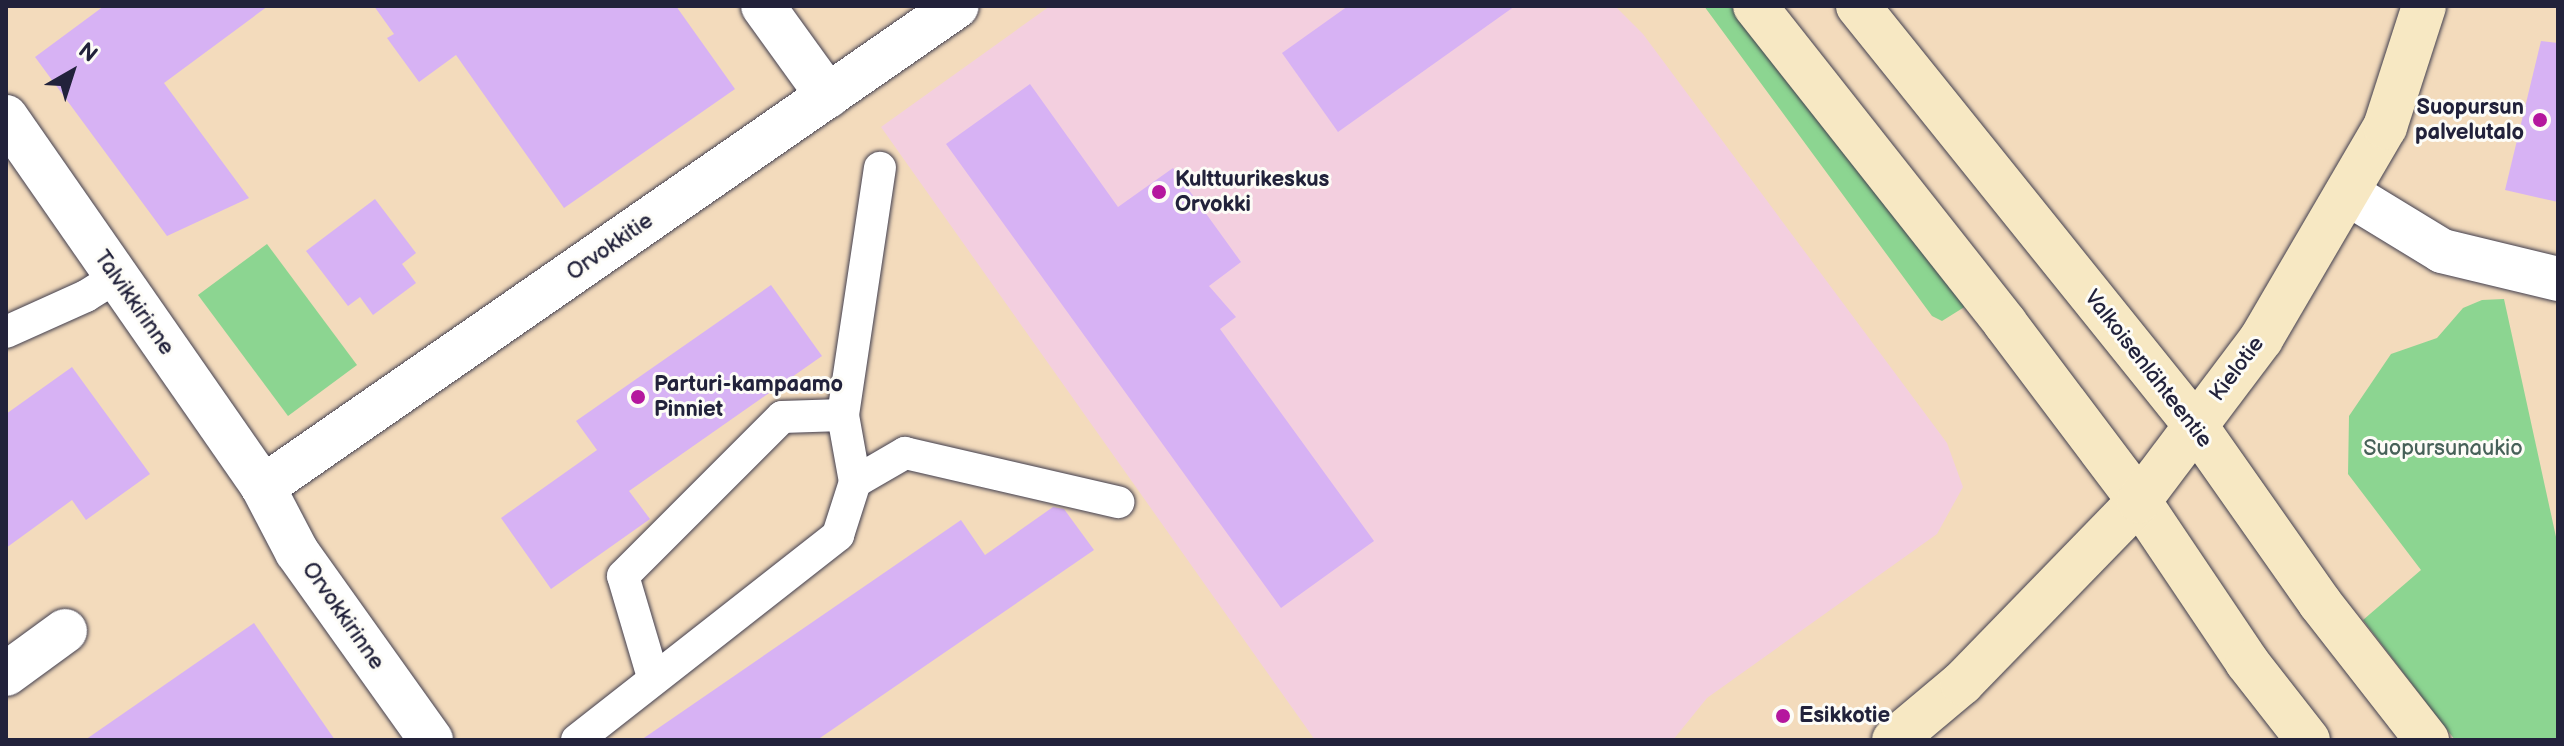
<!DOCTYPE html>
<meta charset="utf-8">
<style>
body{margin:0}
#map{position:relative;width:2564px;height:746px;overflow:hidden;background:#f3dbbc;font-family:"Balsamiq Sans",sans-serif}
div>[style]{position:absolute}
.built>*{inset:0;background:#f3cfdf}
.green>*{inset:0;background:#8cd591}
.building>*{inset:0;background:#d7b2f4}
.roads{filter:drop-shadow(0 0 2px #413e4e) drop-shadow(0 0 2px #413e4e)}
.lane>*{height:32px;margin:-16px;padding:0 16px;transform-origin:16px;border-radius:16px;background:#fff}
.street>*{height:44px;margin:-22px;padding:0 22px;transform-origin:22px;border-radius:22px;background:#fff}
.secondary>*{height:44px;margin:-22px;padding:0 22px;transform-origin:22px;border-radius:22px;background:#f7e8c3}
.dots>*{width:22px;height:22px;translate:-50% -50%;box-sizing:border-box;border:4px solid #fdfcf7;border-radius:50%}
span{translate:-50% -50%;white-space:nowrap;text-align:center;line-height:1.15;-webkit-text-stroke:6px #fdfcf7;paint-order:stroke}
.poi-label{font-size:22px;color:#22223b;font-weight:700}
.right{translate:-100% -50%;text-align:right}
.left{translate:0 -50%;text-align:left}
.street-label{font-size:22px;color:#22223b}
.park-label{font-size:22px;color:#476159}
.frame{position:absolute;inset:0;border:8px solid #22223b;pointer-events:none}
.north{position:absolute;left:32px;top:32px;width:80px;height:80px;-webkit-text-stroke:6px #fdfcf7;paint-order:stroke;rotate:39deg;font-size:22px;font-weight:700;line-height:32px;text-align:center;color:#22223b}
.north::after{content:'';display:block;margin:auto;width:28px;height:36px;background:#22223b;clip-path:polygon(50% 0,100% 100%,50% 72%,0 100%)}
</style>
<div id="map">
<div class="built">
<div style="clip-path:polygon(1050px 6px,1615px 6px,1643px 34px,1947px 443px,1963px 487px,1937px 534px,1707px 698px,1673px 740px,1315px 740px,881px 127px)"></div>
</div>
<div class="green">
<div style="clip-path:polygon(1704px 6px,1731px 6px,1776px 68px,1966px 306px,1942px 321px,1932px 316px)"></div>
<div style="clip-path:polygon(267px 244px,357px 365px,288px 416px,198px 295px)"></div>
<div style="clip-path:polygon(2504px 299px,2558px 546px,2558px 740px,2455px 740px,2363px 620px,2421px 570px,2348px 474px,2349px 416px,2391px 354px,2437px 338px,2463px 308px,2482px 300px)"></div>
</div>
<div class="building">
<div style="clip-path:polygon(104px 6px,268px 6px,164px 83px,249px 198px,167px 236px,35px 57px)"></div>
<div style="clip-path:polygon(374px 6px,676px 6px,735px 89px,564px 208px,456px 55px,419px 82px,387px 38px,394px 34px)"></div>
<div style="clip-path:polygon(1348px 6px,1515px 6px,1338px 132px,1282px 53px)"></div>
<div style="clip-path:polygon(2541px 41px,2558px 43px,2558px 202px,2505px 190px)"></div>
<div style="clip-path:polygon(1030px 84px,1118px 207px,1173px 168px,1241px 262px,1209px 286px,1236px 317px,1220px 329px,1374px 541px,1281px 608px,946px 144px)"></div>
<div style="clip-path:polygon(375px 199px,416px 253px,402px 264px,416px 283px,373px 315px,360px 297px,348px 306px,306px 251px)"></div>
<div style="clip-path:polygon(771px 285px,822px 356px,629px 491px,650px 519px,551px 589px,501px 518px,597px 450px,576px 421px)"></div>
<div style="clip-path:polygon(72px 367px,150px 474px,86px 520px,72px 500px,6px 548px,6px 414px)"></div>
<div style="clip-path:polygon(1053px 507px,1064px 509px,1094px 550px,817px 740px,641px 740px,961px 520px,985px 555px)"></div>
<div style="clip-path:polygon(254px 623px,335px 740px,85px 740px)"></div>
</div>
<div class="roads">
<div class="lane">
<div style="left:6px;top:332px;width:88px;rotate:-24.2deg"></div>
<div style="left:86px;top:296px;width:36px;rotate:-32deg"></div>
<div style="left:855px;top:482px;width:68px;rotate:-100.2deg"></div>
<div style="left:843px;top:415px;width:250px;rotate:-81.5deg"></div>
<div style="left:653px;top:677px;width:105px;rotate:-106.5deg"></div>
<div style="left:623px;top:576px;width:225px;rotate:-45deg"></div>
<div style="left:782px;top:417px;width:61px;rotate:-1.9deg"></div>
<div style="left:577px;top:740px;width:332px;rotate:-38.1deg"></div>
<div style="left:838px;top:535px;width:56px;rotate:-72.2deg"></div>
<div style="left:855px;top:482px;width:58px;rotate:-30.1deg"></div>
<div style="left:905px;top:453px;width:219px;rotate:13deg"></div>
</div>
<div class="street">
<div style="left:763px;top:6px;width:111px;rotate:54.2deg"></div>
<div style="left:6px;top:117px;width:450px;rotate:55.2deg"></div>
<div style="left:263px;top:487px;width:73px;rotate:62.4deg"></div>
<div style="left:297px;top:552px;width:231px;rotate:54.5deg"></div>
<div style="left:2347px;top:193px;width:111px;rotate:31.4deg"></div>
<div style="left:2442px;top:251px;width:119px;rotate:13.6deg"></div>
<div style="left:263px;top:487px;width:844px;rotate:-34.73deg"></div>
<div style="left:6px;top:674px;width:73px;rotate:-36.1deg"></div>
</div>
<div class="secondary">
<div style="left:1755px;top:6px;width:404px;rotate:51.7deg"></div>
<div style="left:2005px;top:323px;width:223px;rotate:53deg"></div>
<div style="left:2139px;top:501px;width:194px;rotate:56.1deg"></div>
<div style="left:2247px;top:662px;width:99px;rotate:52deg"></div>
<div style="left:1858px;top:6px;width:538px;rotate:51.19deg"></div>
<div style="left:2195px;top:425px;width:218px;rotate:54.9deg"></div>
<div style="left:2320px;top:603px;width:174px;rotate:52deg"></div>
<div style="left:1894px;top:740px;width:89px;rotate:-40deg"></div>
<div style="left:1962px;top:683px;width:254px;rotate:-45.8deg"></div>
<div style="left:2139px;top:501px;width:203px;rotate:-53deg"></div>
<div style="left:2261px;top:339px;width:246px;rotate:-59.7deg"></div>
<div style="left:2385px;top:127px;width:127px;rotate:-72.1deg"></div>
</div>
</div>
<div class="dots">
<div style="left:2540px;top:120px;background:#b5179e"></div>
<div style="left:1159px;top:192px;background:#b5179e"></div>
<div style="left:638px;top:397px;background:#b5179e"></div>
<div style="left:1783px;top:716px;background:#b5179e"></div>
</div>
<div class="poi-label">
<span class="right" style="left:2524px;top:120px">Suopursun<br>palvelutalo</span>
<span class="left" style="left:1175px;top:192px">Kulttuurikeskus<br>Orvokki</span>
<span class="left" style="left:654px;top:397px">Parturi-kampaamo<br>Pinniet</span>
<span class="left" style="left:1799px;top:716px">Esikkotie</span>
</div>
<div class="street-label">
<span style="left:610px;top:247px;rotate:-35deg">Orvokkitie</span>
<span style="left:134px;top:303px;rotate:55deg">Talvikkirinne</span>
<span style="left:2148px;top:369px;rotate:52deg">Valkoisenlähteentie</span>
<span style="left:2237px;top:369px;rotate:-53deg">Kielotie</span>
<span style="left:343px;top:616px;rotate:55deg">Orvokkirinne</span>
</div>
<div class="park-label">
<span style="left:2443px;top:449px">Suopursunaukio</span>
</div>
<div class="frame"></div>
<div class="north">N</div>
</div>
